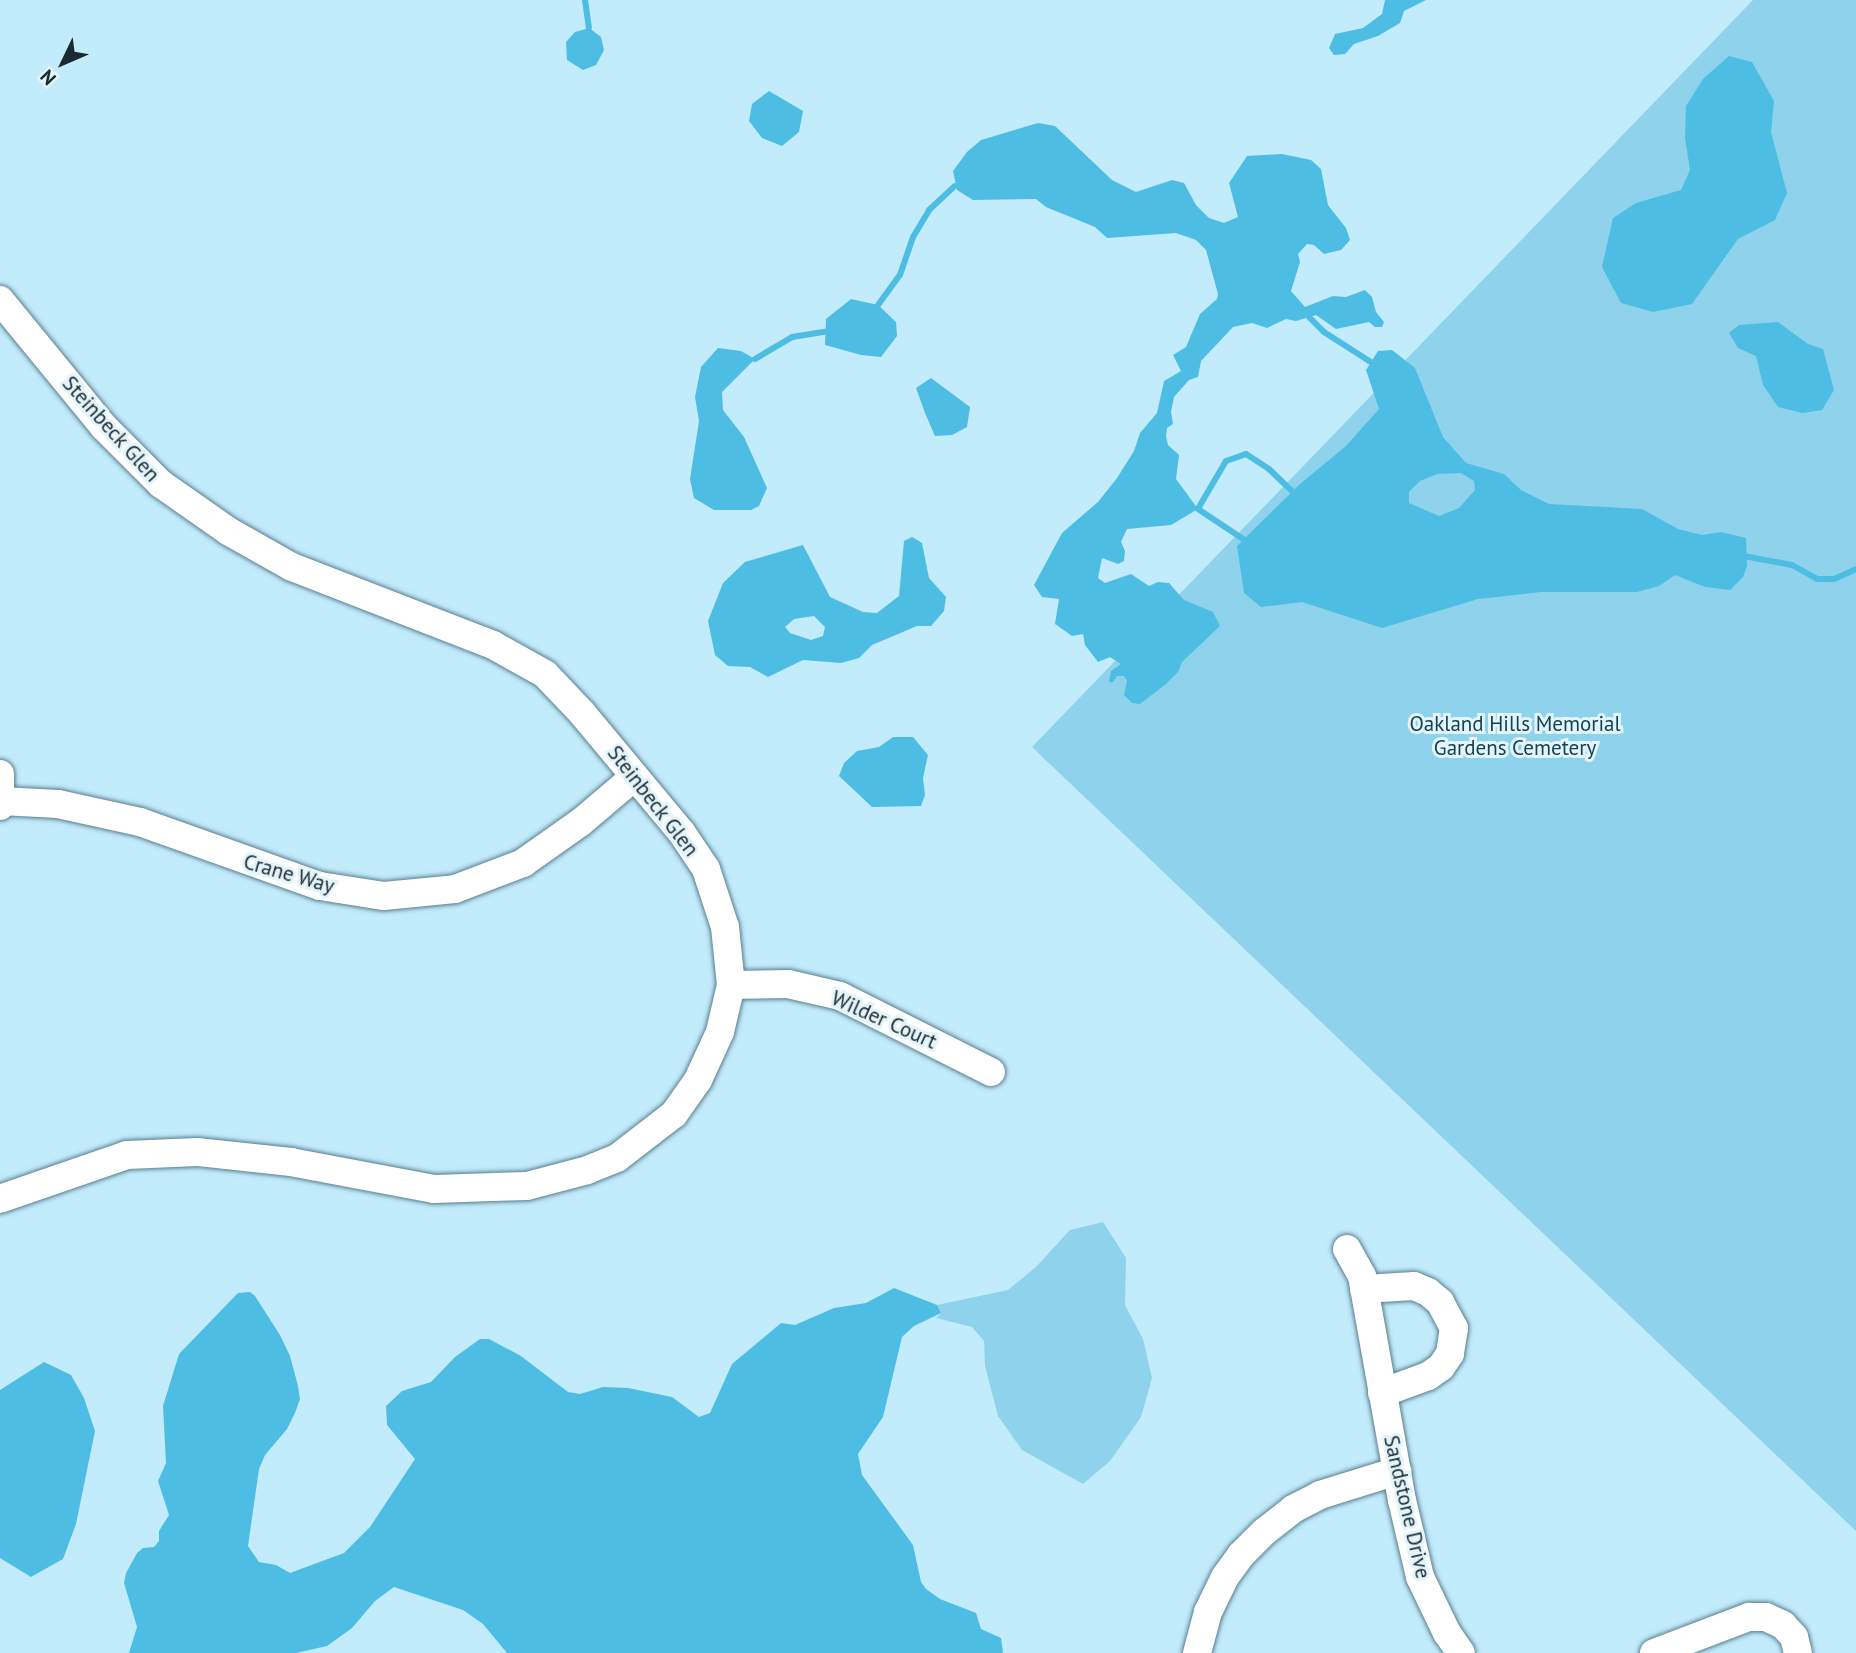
<!DOCTYPE html>
<style>
body{margin:0}
#map{position:relative;width:1856px;height:1653px;overflow:hidden;background:#c2ebfc;font-family:"PT Sans",sans-serif}
div>[style]{position:absolute}
.green>*{inset:0;background:#8fd2ec}
.water>*{inset:0;background:#4ebde4}
.stream>*{height:6px;margin:-3px;padding:0 3px;transform-origin:3px;border-radius:3px;background:#4ebde4}
.roads{filter:drop-shadow(0 0 2px #597f8e) drop-shadow(0 0 2px #597f8e)}
.minor>*{height:28px;margin:-14px;padding:0 14px;transform-origin:14px;border-radius:14px;background:#fff}
span{translate:-50% -50%;white-space:nowrap;text-align:center;line-height:1.15;-webkit-text-stroke:6px #e4f4fb;paint-order:stroke}
.street-label{font-size:21px;color:#1a2a30}
.park-label{font-size:21px;color:#134354}
.north{position:absolute;left:28px;top:28px;width:70px;height:70px;-webkit-text-stroke:5px #e4f4fb;paint-order:stroke;rotate:226deg;font-size:19px;font-weight:700;line-height:28px;text-align:center;color:#1a2a30}
.north::after{content:'';display:block;margin:auto;width:24px;height:32px;background:#1a2a30;clip-path:polygon(50% 0,100% 100%,50% 72%,0 100%)}
</style>
<div id="map">
<div class="green">
<div style="clip-path:polygon(1753px 0,1856px 0,1856px 1531px,1032px 747px)"></div>
<div style="clip-path:polygon(1103px 1222px,1126px 1258px,1125px 1305px,1143px 1339px,1152px 1378px,1141px 1417px,1110px 1461px,1083px 1484px,1022px 1450px,998px 1416px,985px 1366px,984px 1341px,972px 1327px,936px 1318px,941px 1313px,937px 1305px,1008px 1290px,1036px 1267px,1070px 1230px)"></div>
</div>
<div class="water">
<div style="clip-path:polygon(1385px 0,1426px 0,1404px 11px,1400px 23px,1378px 36px,1354px 44px,1345px 54px,1334px 55px,1329px 48px,1335px 34px,1363px 28px,1382px 14px)"></div>
<div style="clip-path:polygon(589px 28px,601px 37px,604px 50px,596px 65px,583px 70px,567px 60px,566px 42px,575px 32px)"></div>
<div style="clip-path:polygon(1729px 56px,1752px 62px,1774px 101px,1771px 132px,1787px 193px,1775px 220px,1738px 239px,1692px 304px,1653px 312px,1621px 303px,1602px 267px,1613px 218px,1636px 203px,1681px 190px,1690px 170px,1685px 138px,1686px 106px,1703px 79px)"></div>
<div style="clip-path:polygon(769px 91px,803px 111px,799px 132px,782px 146px,762px 138px,749px 121px,752px 104px)"></div>
<div style="clip-path:polygon(1038px 123px,1055px 126px,1112px 180px,1136px 192px,1172px 180px,1184px 183px,1196px 205px,1209px 218px,1224px 223px,1238px 217px,1229px 183px,1247px 156px,1282px 154px,1311px 160px,1321px 169px,1328px 205px,1346px 228px,1350px 240px,1341px 250px,1324px 254px,1314px 245px,1307px 244px,1298px 254px,1300px 262px,1291px 291px,1305px 307px,1333px 296px,1346px 297px,1365px 290px,1372px 297px,1376px 312px,1384px 322px,1382px 327px,1375px 327px,1369px 322px,1336px 329px,1316px 315px,1296px 321px,1286px 319px,1267px 328px,1252px 323px,1233px 327px,1201px 361px,1198px 377px,1189px 380px,1174px 397px,1171px 412px,1173px 424px,1167px 428px,1166px 436px,1168px 445px,1179px 455px,1176px 479px,1198px 509px,1171px 525px,1127px 529px,1121px 542px,1125px 551px,1124px 561px,1118px 564px,1102px 558px,1098px 578px,1105px 583px,1131px 574px,1149px 586px,1158px 582px,1169px 583px,1184px 600px,1213px 612px,1220px 626px,1182px 662px,1178px 672px,1166px 684px,1140px 704px,1132px 703px,1124px 695px,1127px 681px,1124px 676px,1117px 676px,1112px 683px,1109px 681px,1111px 671px,1121px 664px,1110px 657px,1098px 662px,1085px 645px,1083px 634px,1072px 636px,1055px 624px,1059px 599px,1042px 597px,1034px 585px,1062px 533px,1098px 502px,1117px 478px,1134px 451px,1140px 433px,1157px 413px,1164px 381px,1181px 371px,1173px 355px,1186px 347px,1200px 314px,1217px 299px,1218px 294px,1206px 250px,1196px 240px,1176px 233px,1107px 238px,1095px 227px,1046px 207px,1036px 199px,973px 200px,957px 190px,953px 171px,967px 152px,981px 140px)"></div>
<div style="clip-path:polygon(851px 299px,878px 305px,896px 322px,897px 336px,881px 357px,861px 355px,825px 345px,826px 319px)"></div>
<div style="clip-path:polygon(1778px 322px,1808px 344px,1823px 349px,1834px 390px,1822px 410px,1802px 413px,1778px 407px,1763px 385px,1756px 356px,1738px 348px,1729px 333px,1739px 325px)"></div>
<div style="clip-path:polygon(718px 348px,741px 351px,755px 359px,722px 392px,723px 410px,744px 437px,767px 488px,759px 506px,751px 510px,714px 510px,694px 498px,690px 479px,699px 421px,695px 397px,701px 367px)"></div>
<div style="clip-path:polygon(evenodd,1392px 350px,1415px 368px,1443px 437px,1466px 463px,1504px 474px,1521px 490px,1549px 504px,1642px 509px,1678px 529px,1702px 535px,1721px 532px,1746px 538px,1747px 566px,1743px 577px,1730px 590px,1705px 587px,1675px 575px,1659px 586px,1637px 592px,1541px 592px,1478px 599px,1382px 628px,1302px 602px,1261px 607px,1244px 593px,1237px 546px,1300px 484px,1346px 446px,1379px 409px,1366px 370px,1378px 351px,1392px 350px,1461px 473px,1474px 481px,1475px 490px,1459px 508px,1439px 516px,1409px 503px,1409px 492px,1420px 481px,1437px 474px,1461px 473px)"></div>
<div style="clip-path:polygon(931px 378px,970px 407px,967px 427px,952px 435px,935px 436px,925px 413px,916px 388px)"></div>
<div style="clip-path:polygon(evenodd,912px 537px,922px 543px,929px 578px,946px 597px,944px 611px,931px 626px,917px 626px,872px 645px,859px 658px,841px 663px,803px 660px,768px 677px,750px 667px,728px 666px,715px 655px,708px 621px,723px 583px,745px 562px,803px 545px,830px 597px,863px 612px,877px 613px,899px 596px,904px 541px,912px 537px,814px 616px,825px 627px,823px 636px,811px 640px,790px 633px,785px 627px,794px 619px,814px 616px)"></div>
<div style="clip-path:polygon(893px 737px,913px 737px,928px 755px,923px 778px,925px 795px,921px 806px,872px 807px,839px 776px,844px 763px,857px 751px,879px 747px)"></div>
<div style="clip-path:polygon(894px 1288px,937px 1305px,941px 1313px,914px 1326px,902px 1337px,883px 1417px,858px 1454px,862px 1475px,913px 1545px,921px 1582px,926px 1589px,940px 1599px,976px 1613px,981px 1629px,1001px 1638px,1003px 1653px,507px 1653px,483px 1624px,463px 1610px,394px 1587px,375px 1601px,352px 1628px,327px 1646px,296px 1653px,129px 1653px,137px 1627px,124px 1583px,126px 1573px,137px 1553px,143px 1548px,154px 1547px,159px 1541px,159px 1531px,169px 1515px,158px 1481px,166px 1463px,163px 1406px,179px 1354px,238px 1293px,250px 1292px,255px 1296px,280px 1335px,290px 1356px,298px 1386px,300px 1399px,295px 1413px,287px 1429px,265px 1455px,259px 1469px,248px 1546px,259px 1562px,276px 1565px,290px 1573px,344px 1553px,370px 1527px,415px 1459px,387px 1425px,386px 1406px,402px 1391px,431px 1382px,455px 1357px,480px 1339px,489px 1339px,521px 1356px,568px 1392px,580px 1394px,603px 1387px,628px 1388px,672px 1397px,699px 1417px,710px 1413px,732px 1364px,781px 1323px,795px 1325px,834px 1308px,866px 1303px)"></div>
<div style="clip-path:polygon(44px 1362px,71px 1375px,84px 1398px,95px 1431px,76px 1524px,63px 1559px,31px 1577px,0 1558px,0 1390px)"></div>
</div>
<div class="stream">
<div style="left:585px;top:0;width:28px;rotate:82deg"></div>
<div style="left:878px;top:305px;width:37px;rotate:-54deg"></div>
<div style="left:900px;top:275px;width:40px;rotate:-71.1deg"></div>
<div style="left:913px;top:237px;width:31px;rotate:-59deg"></div>
<div style="left:929px;top:210px;width:35px;rotate:-43deg"></div>
<div style="left:1309px;top:317px;width:21px;rotate:45deg"></div>
<div style="left:1324px;top:332px;width:56px;rotate:32.6deg"></div>
<div style="left:755px;top:359px;width:43px;rotate:-30.7deg"></div>
<div style="left:792px;top:337px;width:33px;rotate:-9deg"></div>
<div style="left:1199px;top:507px;width:53px;rotate:-59.6deg"></div>
<div style="left:1226px;top:461px;width:21px;rotate:-19deg"></div>
<div style="left:1246px;top:454px;width:27px;rotate:33deg"></div>
<div style="left:1269px;top:469px;width:33px;rotate:44deg"></div>
<div style="left:1198px;top:509px;width:61px;rotate:33.7deg"></div>
<div style="left:1738px;top:555px;width:55px;rotate:10.5deg"></div>
<div style="left:1792px;top:565px;width:29px;rotate:29deg"></div>
<div style="left:1817px;top:579px;width:17px"></div>
<div style="left:1834px;top:579px;width:24px;rotate:-24deg"></div>
</div>
<div class="roads">
<div class="minor">
<div style="left:0;top:300px;width:164px;rotate:50.7deg"></div>
<div style="left:104px;top:427px;width:81px;rotate:45deg"></div>
<div style="left:161px;top:484px;width:82px;rotate:35deg"></div>
<div style="left:228px;top:531px;width:73px;rotate:29.4deg"></div>
<div style="left:292px;top:567px;width:216px;rotate:21.2deg"></div>
<div style="left:493px;top:645px;width:60px;rotate:29.1deg"></div>
<div style="left:545px;top:674px;width:54px;rotate:46.5deg"></div>
<div style="left:582px;top:713px;width:156px;rotate:50.2deg"></div>
<div style="left:682px;top:833px;width:43px;rotate:56.3deg"></div>
<div style="left:706px;top:869px;width:61px;rotate:71.9deg"></div>
<div style="left:725px;top:927px;width:58px;rotate:84.1deg"></div>
<div style="left:731px;top:985px;width:48px;rotate:103.2deg"></div>
<div style="left:720px;top:1032px;width:53px;rotate:114.6deg"></div>
<div style="left:698px;top:1080px;width:42px;rotate:125.2deg"></div>
<div style="left:674px;top:1114px;width:72px;rotate:142.3deg"></div>
<div style="left:617px;top:1158px;width:31px;rotate:158deg"></div>
<div style="left:588px;top:1170px;width:63px;rotate:165.3deg"></div>
<div style="left:527px;top:1186px;width:93px;rotate:178.2deg"></div>
<div style="left:434px;top:1189px;width:146px;rotate:-169.3deg"></div>
<div style="left:291px;top:1162px;width:95px;rotate:-173.9deg"></div>
<div style="left:197px;top:1152px;width:70px;rotate:177.5deg"></div>
<div style="left:127px;top:1155px;width:134px;rotate:160.9deg"></div>
<div style="left:0;top:774px;width:32px;rotate:90deg"></div>
<div style="left:1px;top:801px;width:57px;rotate:3deg"></div>
<div style="left:58px;top:804px;width:84px;rotate:12.4deg"></div>
<div style="left:140px;top:822px;width:191px;rotate:19.6deg"></div>
<div style="left:320px;top:886px;width:65px;rotate:8.9deg"></div>
<div style="left:384px;top:896px;width:71px;rotate:-5.6deg"></div>
<div style="left:455px;top:889px;width:73px;rotate:-20.9deg"></div>
<div style="left:523px;top:863px;width:71px;rotate:-35.3deg"></div>
<div style="left:581px;top:822px;width:70px;rotate:-40.3deg"></div>
<div style="left:731px;top:985px;width:57px;rotate:-1deg"></div>
<div style="left:788px;top:984px;width:53px;rotate:13deg"></div>
<div style="left:840px;top:996px;width:169px;rotate:26.7deg"></div>
<div style="left:1347px;top:1249px;width:31px;rotate:61deg"></div>
<div style="left:1362px;top:1276px;width:228px;rotate:79.9deg"></div>
<div style="left:1402px;top:1500px;width:79px;rotate:76.8deg"></div>
<div style="left:1420px;top:1577px;width:62px;rotate:64.3deg"></div>
<div style="left:1447px;top:1633px;width:24px;rotate:55deg"></div>
<div style="left:1364px;top:1289px;width:50px;rotate:-3.4deg"></div>
<div style="left:1414px;top:1286px;width:15px;rotate:23deg"></div>
<div style="left:1428px;top:1292px;width:16px;rotate:40deg"></div>
<div style="left:1440px;top:1302px;width:30px;rotate:62deg"></div>
<div style="left:1454px;top:1328px;width:26px;rotate:99deg"></div>
<div style="left:1450px;top:1354px;width:16px;rotate:125deg"></div>
<div style="left:1441px;top:1367px;width:16px;rotate:145deg"></div>
<div style="left:1428px;top:1376px;width:49px;rotate:159.7deg"></div>
<div style="left:1197px;top:1653px;width:42px;rotate:-75deg"></div>
<div style="left:1208px;top:1612px;width:39px;rotate:-64deg"></div>
<div style="left:1225px;top:1577px;width:27px;rotate:-54deg"></div>
<div style="left:1241px;top:1555px;width:33px;rotate:-45deg"></div>
<div style="left:1264px;top:1532px;width:37px;rotate:-38deg"></div>
<div style="left:1293px;top:1509px;width:30px;rotate:-27deg"></div>
<div style="left:1320px;top:1495px;width:81px;rotate:-17.3deg"></div>
<div style="left:1654px;top:1653px;width:102px;rotate:-20.8deg"></div>
<div style="left:1749px;top:1617px;width:17px"></div>
<div style="left:1766px;top:1617px;width:19px;rotate:25deg"></div>
<div style="left:1783px;top:1625px;width:16px;rotate:47deg"></div>
<div style="left:1794px;top:1637px;width:16px;rotate:76deg"></div>
</div>
</div>
<div class="street-label">
<span style="left:111px;top:429px;rotate:48deg">Steinbeck Glen</span>
<span style="left:653px;top:801px;rotate:52deg">Steinbeck Glen</span>
<span style="left:289px;top:874px;rotate:16deg">Crane Way</span>
<span style="left:884px;top:1020px;rotate:24deg">Wilder Court</span>
<span style="left:1407px;top:1507px;rotate:77deg">Sandstone Drive</span>
</div>
<div class="park-label">
<span style="left:1515px;top:736px">Oakland Hills Memorial<br>Gardens Cemetery</span>
</div>
<div class="north">N</div>
</div>
